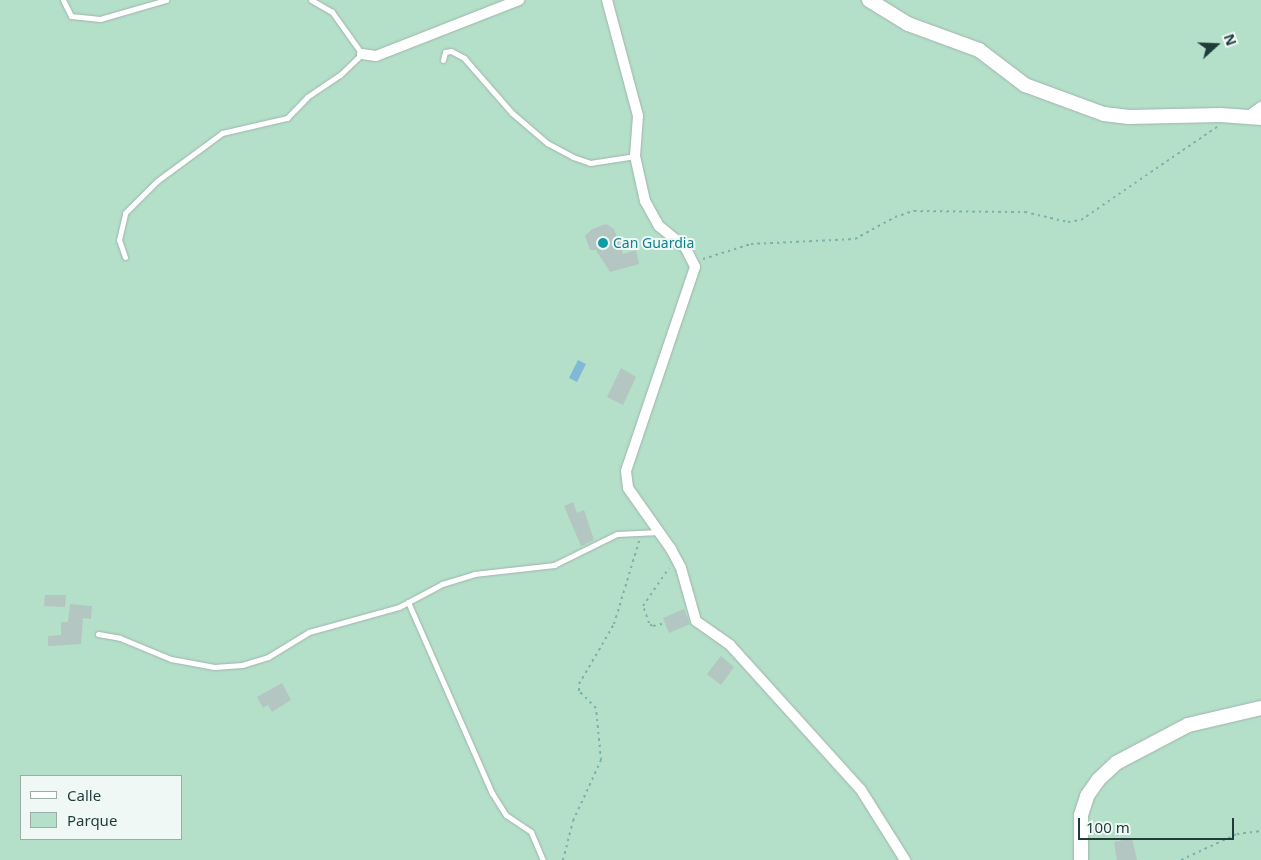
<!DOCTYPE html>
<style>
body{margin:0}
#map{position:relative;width:1261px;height:860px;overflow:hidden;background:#deebe8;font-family:"Noto Sans",sans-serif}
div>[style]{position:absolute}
.green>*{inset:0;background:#b4dfc8}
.water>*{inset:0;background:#80b9d7}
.building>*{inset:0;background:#b3c6c1}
.path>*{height:2px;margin-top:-1px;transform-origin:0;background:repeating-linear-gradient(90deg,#7bb2ab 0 2.5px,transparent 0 6.5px)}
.roads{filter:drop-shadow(0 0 1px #a1b3b0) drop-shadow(0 0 1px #a1b3b0)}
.lane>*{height:5px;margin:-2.5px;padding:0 2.5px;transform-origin:2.5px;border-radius:2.5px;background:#fff}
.street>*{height:10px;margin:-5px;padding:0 5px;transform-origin:5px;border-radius:5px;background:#fff}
.secondary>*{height:14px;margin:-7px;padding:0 7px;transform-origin:7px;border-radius:7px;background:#fff}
.dots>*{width:14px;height:14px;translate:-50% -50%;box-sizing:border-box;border:2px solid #eff8f5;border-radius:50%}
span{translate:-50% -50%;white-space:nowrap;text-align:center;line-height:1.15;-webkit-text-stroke:4px #eff8f5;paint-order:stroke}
.culture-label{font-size:14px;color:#0d838f}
.left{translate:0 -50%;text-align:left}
.legend{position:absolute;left:20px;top:775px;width:162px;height:65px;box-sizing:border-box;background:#eff8f5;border:1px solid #9badaa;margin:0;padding:6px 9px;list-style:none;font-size:15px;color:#1e3c3a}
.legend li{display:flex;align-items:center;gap:10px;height:25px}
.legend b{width:25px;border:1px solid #9badaa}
.north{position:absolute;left:1191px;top:20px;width:50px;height:50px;-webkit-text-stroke:4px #eff8f5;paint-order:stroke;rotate:70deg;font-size:14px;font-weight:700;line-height:20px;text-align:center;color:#1e3c3a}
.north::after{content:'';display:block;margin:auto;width:18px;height:22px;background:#1e3c3a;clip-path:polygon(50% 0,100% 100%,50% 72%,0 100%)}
.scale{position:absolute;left:1078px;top:818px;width:156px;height:22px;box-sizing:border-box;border:2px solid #1e3c3a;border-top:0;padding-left:6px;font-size:15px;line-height:18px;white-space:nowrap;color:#1e3c3a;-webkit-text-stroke:4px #eff8f5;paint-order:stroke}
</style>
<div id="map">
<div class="green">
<div style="clip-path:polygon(evenodd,0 0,1261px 0,1261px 860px,0 860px,0 0,21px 776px,181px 776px,181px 839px,21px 839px,21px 776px)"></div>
</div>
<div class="water">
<div style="clip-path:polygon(578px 360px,586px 364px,577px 382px,569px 378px)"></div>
</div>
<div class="building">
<div style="clip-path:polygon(606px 224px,614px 229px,623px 254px,636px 250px,639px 264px,610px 272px,596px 250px,590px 250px,585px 236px,592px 229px)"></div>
<div style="clip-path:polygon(621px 368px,636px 377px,623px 405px,607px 397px)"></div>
<div style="clip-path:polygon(573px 502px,577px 513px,584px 510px,594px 540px,581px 546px,564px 506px)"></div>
<div style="clip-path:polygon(45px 595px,66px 595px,65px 607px,44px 606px)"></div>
<div style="clip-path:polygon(70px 604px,92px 606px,91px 619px,83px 618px,81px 644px,48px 646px,48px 636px,61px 635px,61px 622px,68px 622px)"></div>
<div style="clip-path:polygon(684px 609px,690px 624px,669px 633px,663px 618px)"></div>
<div style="clip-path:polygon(721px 656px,734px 667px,721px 685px,707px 674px)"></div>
<div style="clip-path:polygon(282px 683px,291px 700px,272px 712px,268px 705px,263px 708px,257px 697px)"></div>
<div style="clip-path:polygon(1132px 838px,1137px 860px,1117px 860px,1114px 842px)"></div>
</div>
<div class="path">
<div style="left:703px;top:259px;width:50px;rotate:-17.4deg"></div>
<div style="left:751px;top:244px;width:104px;rotate:-2.8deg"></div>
<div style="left:855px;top:239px;width:46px;rotate:-28.8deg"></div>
<div style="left:895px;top:217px;width:20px;rotate:-18deg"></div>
<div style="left:914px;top:211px;width:111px;rotate:0.5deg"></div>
<div style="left:1025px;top:212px;width:44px;rotate:13.1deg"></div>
<div style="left:1068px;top:222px;width:13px;rotate:-9deg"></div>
<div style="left:1081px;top:220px;width:165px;rotate:-34.4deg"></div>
<div style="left:662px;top:624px;width:10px;rotate:169deg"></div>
<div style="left:652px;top:626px;width:4px;rotate:-135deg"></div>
<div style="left:649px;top:623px;width:18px;rotate:-109deg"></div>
<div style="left:643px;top:606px;width:46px;rotate:-55.6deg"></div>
<div style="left:563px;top:860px;width:40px;rotate:-75.6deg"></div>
<div style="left:573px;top:821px;width:67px;rotate:-65.3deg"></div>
<div style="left:601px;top:760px;width:52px;rotate:-95.5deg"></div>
<div style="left:596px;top:708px;width:24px;rotate:-135deg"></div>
<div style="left:579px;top:691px;width:7px;rotate:-90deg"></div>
<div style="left:579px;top:684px;width:69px;rotate:-59.7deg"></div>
<div style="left:614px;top:624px;width:87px;rotate:-73.2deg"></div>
<div style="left:1181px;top:860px;width:62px;rotate:-24.9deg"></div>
<div style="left:1237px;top:834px;width:24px;rotate:-7deg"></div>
</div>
<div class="roads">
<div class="lane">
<div style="left:63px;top:0;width:18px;rotate:63deg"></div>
<div style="left:71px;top:16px;width:29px;rotate:6deg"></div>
<div style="left:100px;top:19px;width:69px;rotate:-16.1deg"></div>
<div style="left:443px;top:60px;width:8px;rotate:-76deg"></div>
<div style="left:445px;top:52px;width:6px;rotate:-9deg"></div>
<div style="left:451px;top:51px;width:15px;rotate:28deg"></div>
<div style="left:464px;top:58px;width:73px;rotate:48.9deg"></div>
<div style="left:512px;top:113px;width:46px;rotate:40.6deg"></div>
<div style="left:547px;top:143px;width:30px;rotate:28deg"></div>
<div style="left:573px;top:157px;width:18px;rotate:19deg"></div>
<div style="left:590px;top:163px;width:46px;rotate:-8.8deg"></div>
<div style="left:125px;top:257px;width:18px;rotate:-109deg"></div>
<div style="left:119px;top:240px;width:28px;rotate:-77deg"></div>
<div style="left:125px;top:213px;width:45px;rotate:-45deg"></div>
<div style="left:157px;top:181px;width:81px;rotate:-36.4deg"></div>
<div style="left:222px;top:133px;width:67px;rotate:-13deg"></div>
<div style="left:287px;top:118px;width:29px;rotate:-46deg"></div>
<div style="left:307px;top:97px;width:40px;rotate:-34deg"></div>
<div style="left:340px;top:75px;width:30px;rotate:-44deg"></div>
<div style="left:362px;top:54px;width:52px;rotate:-125.5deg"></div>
<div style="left:332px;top:12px;width:24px;rotate:-150deg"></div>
<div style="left:408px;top:602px;width:209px;rotate:66.3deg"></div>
<div style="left:492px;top:793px;width:26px;rotate:58deg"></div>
<div style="left:506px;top:815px;width:30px;rotate:34deg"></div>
<div style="left:531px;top:832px;width:30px;rotate:67deg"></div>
<div style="left:98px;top:634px;width:22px;rotate:10deg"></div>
<div style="left:120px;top:638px;width:55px;rotate:22.4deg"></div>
<div style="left:171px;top:659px;width:44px;rotate:10.5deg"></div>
<div style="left:214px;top:667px;width:28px;rotate:-4deg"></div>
<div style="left:242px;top:665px;width:27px;rotate:-17deg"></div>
<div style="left:268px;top:657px;width:48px;rotate:-31.4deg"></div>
<div style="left:309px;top:632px;width:93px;rotate:-15.5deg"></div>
<div style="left:399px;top:607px;width:49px;rotate:-28.1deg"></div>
<div style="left:442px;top:584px;width:34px;rotate:-17deg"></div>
<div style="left:474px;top:574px;width:81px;rotate:-6.4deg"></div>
<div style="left:554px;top:565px;width:70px;rotate:-26.2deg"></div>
<div style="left:617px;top:534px;width:42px;rotate:-2.7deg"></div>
</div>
<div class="street">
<div style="left:607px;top:0;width:120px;rotate:75deg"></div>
<div style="left:638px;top:116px;width:40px;rotate:94.3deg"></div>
<div style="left:635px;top:156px;width:46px;rotate:77.5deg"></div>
<div style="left:645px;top:201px;width:29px;rotate:61deg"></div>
<div style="left:659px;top:226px;width:33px;rotate:39deg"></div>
<div style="left:685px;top:247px;width:22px;rotate:63deg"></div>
<div style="left:695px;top:267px;width:215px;rotate:108.7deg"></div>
<div style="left:626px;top:471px;width:17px;rotate:83deg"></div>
<div style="left:628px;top:488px;width:75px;rotate:54.8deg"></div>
<div style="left:671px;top:549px;width:21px;rotate:62deg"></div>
<div style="left:681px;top:568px;width:55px;rotate:74.2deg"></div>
<div style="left:696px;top:621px;width:42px;rotate:35.2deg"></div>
<div style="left:730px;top:645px;width:195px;rotate:47.9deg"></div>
<div style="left:861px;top:790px;width:83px;rotate:57.8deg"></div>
<div style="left:362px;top:54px;width:14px;rotate:8deg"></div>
<div style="left:376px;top:56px;width:154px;rotate:-21.4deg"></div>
<div style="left:1250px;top:115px;width:14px;rotate:-36deg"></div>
</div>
<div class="secondary">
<div style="left:869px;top:0;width:46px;rotate:31.6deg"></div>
<div style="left:908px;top:24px;width:76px;rotate:20.1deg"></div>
<div style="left:979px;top:50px;width:58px;rotate:37.3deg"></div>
<div style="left:1025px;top:85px;width:84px;rotate:20.2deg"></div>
<div style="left:1104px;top:114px;width:25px;rotate:7deg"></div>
<div style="left:1129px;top:117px;width:92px;rotate:-1.2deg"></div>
<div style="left:1221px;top:115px;width:40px;rotate:4.3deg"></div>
<div style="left:1081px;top:860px;width:45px;rotate:-90deg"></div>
<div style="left:1081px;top:815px;width:20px;rotate:-72deg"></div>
<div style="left:1087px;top:796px;width:19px;rotate:-55deg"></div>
<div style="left:1098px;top:780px;width:25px;rotate:-43deg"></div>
<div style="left:1116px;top:763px;width:81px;rotate:-27.8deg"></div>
<div style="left:1188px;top:725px;width:75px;rotate:-13.1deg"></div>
</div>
</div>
<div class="dots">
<div style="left:603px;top:243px;background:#0f9aa8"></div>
</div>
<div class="culture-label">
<span class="left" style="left:613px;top:243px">Can Guardia</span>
</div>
<ul class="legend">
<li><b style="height:6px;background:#fff"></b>Calle</li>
<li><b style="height:14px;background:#b4dfc8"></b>Parque</li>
</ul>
<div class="north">N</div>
<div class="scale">100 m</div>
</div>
